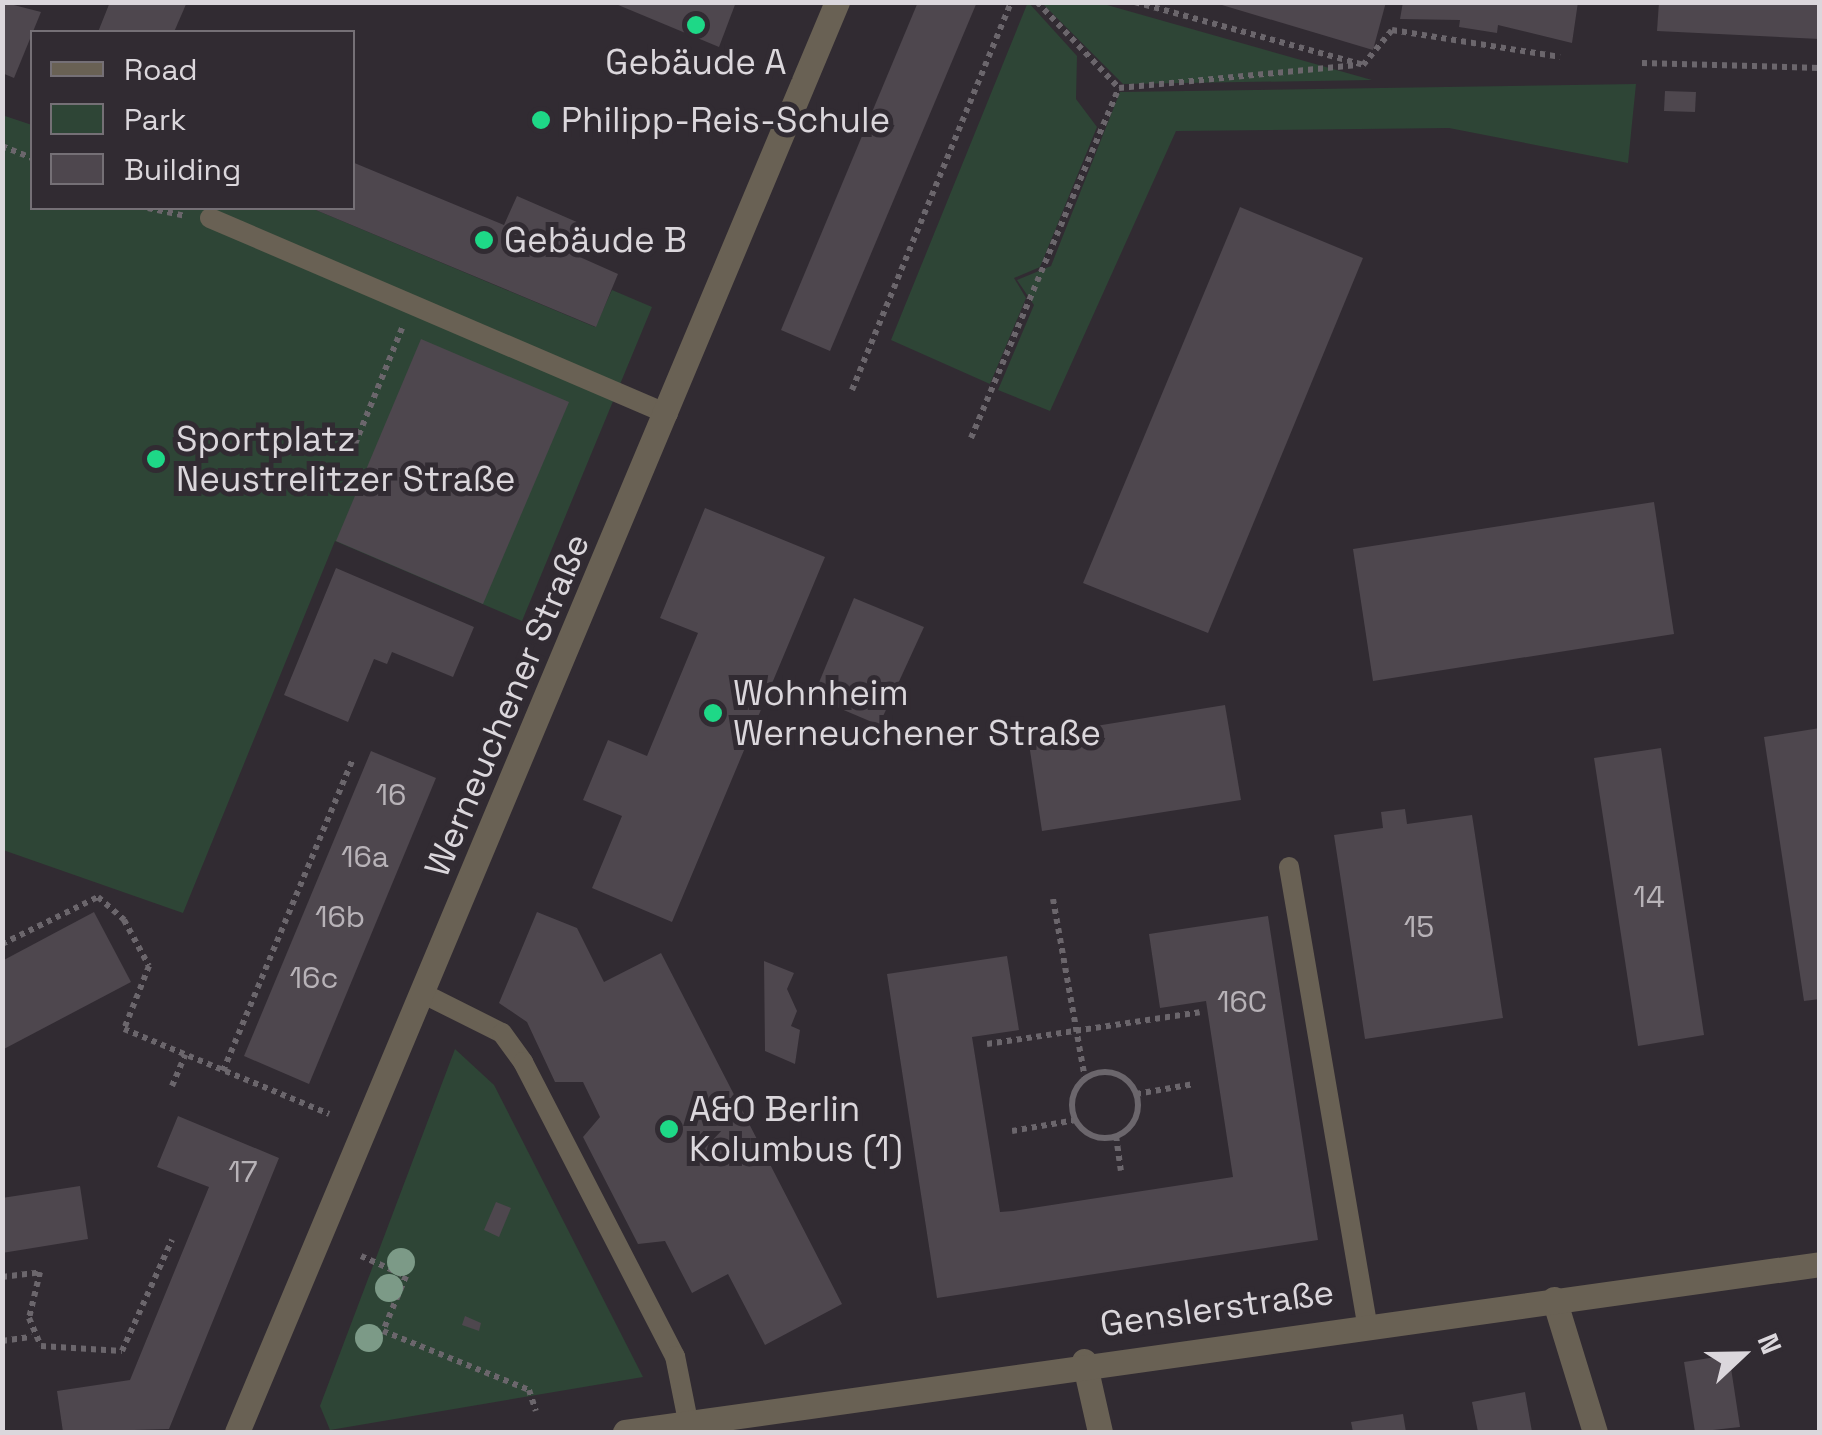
<!DOCTYPE html>
<meta charset="utf-8">
<style>
body{margin:0}
#map{position:relative;width:1822px;height:1435px;overflow:hidden;background:#312b32;font-family:"Space Grotesk",sans-serif}
div>[style]{position:absolute}
.green>*{inset:0;background:#2e4536}
.building>*{inset:0;background:#4e474e}
.path>*{height:6px;margin-top:-3px;transform-origin:0;background:repeating-linear-gradient(90deg,#6b666c 0 5px,transparent 0 10px)}
.path>.ring{margin:-3px;padding:0;box-sizing:content-box;background:none;border:6px solid #6b666c;border-radius:50%}
.service>*{height:20px;margin:-10px;padding:0 10px;transform-origin:10px;border-radius:10px;background:#696154}
.minor>*{height:25px;margin:-12.5px;padding:0 12.5px;transform-origin:12.5px;border-radius:12.5px;background:#696154}
.tertiary>*{height:25px;margin:-12.5px;padding:0 12.5px;transform-origin:12.5px;border-radius:12.5px;background:#696154}
.trees>*{width:28px;height:28px;margin:-14px;border-radius:50%;background:#7c9a87}
.dots>*{width:28px;height:28px;translate:-50% -50%;box-sizing:border-box;border:5px solid #312b32;border-radius:50%}
span{translate:-50% -50%;white-space:nowrap;text-align:center;line-height:1.15;-webkit-text-stroke:10px #312b32;paint-order:stroke}
.number-label{font-size:30px;color:#b8b3b8}
.number-label span{-webkit-text-stroke-width:0}
.poi-label{font-size:35px;color:#dbd7dc}
.left{translate:0 -50%;text-align:left}
.street-label{font-size:35px;color:#dbd7dc}
.frame{position:absolute;inset:0;border:5px solid #dbd7dc;pointer-events:none}
.legend{position:absolute;left:30px;top:30px;width:325px;height:180px;box-sizing:border-box;background:#312b32;border:2px solid #757076;margin:0;padding:12px 18px;list-style:none;font-size:30px;color:#dbd7dc}
.legend li{display:flex;align-items:center;gap:20px;height:50px}
.legend b{width:50px;border:2px solid #757076}
.north{position:absolute;left:1692px;top:1305px;width:100px;height:100px;-webkit-text-stroke:8px #312b32;paint-order:stroke;rotate:68deg;font-size:28px;font-weight:700;line-height:40px;text-align:center;color:#dbd7dc}
.north::after{content:'';display:block;margin:auto;width:35px;height:45px;background:#dbd7dc;clip-path:polygon(50% 0,100% 100%,50% 72%,0 100%)}
</style>
<div id="map">
<div class="green">
<div style="clip-path:polygon(1028px 2px,1077px 56px,1076px 99px,1097px 127px,1040px 267px,1014px 278px,1026px 298px,990px 384px,891px 340px)"></div>
<div style="clip-path:polygon(1042px 3px,1100px 3px,1372px 80px,1123px 84px)"></div>
<div style="clip-path:polygon(1636px 84px,1628px 163px,1449px 128px,1176px 131px,1050px 411px,998px 390px,1034px 305px,1017px 280px,1051px 266px,1120px 92px)"></div>
<div style="clip-path:polygon(2px 115px,32px 125px,32px 208px,311px 208px,595px 327px,612px 290px,652px 307px,522px 621px,335px 541px,183px 913px,3px 850px)"></div>
<div style="clip-path:polygon(455px 1049px,494px 1085px,643px 1377px,330px 1430px,320px 1406px)"></div>
</div>
<div class="building">
<div style="clip-path:polygon(2px 2px,41px 12px,14px 78px,2px 73px)"></div>
<div style="clip-path:polygon(110px 2px,187px 2px,174px 32px,98px 32px)"></div>
<div style="clip-path:polygon(611px 2px,736px 2px,719px 47px)"></div>
<div style="clip-path:polygon(918px 2px,977px 2px,830px 351px,781px 330px)"></div>
<div style="clip-path:polygon(1212px 2px,1386px 2px,1373px 50px)"></div>
<div style="clip-path:polygon(1403px 2px,1578px 2px,1572px 43px,1498px 25px,1497px 33px,1459px 27px,1460px 20px,1400px 19px)"></div>
<div style="clip-path:polygon(1659px 2px,1820px 2px,1820px 39px,1657px 31px)"></div>
<div style="clip-path:polygon(1665px 91px,1696px 92px,1695px 112px,1664px 111px)"></div>
<div style="clip-path:polygon(352px 162px,504px 225px,517px 196px,586px 226px,573px 254px,618px 274px,596px 327px,311px 208px,352px 208px)"></div>
<div style="clip-path:polygon(1240px 207px,1363px 258px,1208px 633px,1083px 583px)"></div>
<div style="clip-path:polygon(421px 339px,569px 402px,483px 604px,336px 541px)"></div>
<div style="clip-path:polygon(1654px 502px,1674px 634px,1373px 681px,1353px 549px)"></div>
<div style="clip-path:polygon(705px 508px,825px 557px,672px 922px,592px 888px,622px 816px,583px 800px,608px 740px,647px 756px,698px 633px,660px 618px)"></div>
<div style="clip-path:polygon(336px 568px,474px 627px,453px 677px,392px 652px,387px 664px,374px 659px,348px 722px,284px 695px)"></div>
<div style="clip-path:polygon(854px 598px,924px 627px,879px 725px,813px 697px)"></div>
<div style="clip-path:polygon(1225px 705px,1241px 800px,1042px 831px,1028px 737px)"></div>
<div style="clip-path:polygon(1820px 728px,1820px 999px,1804px 1001px,1764px 737px)"></div>
<div style="clip-path:polygon(1661px 748px,1704px 1035px,1638px 1046px,1594px 758px)"></div>
<div style="clip-path:polygon(371px 751px,436px 778px,309px 1084px,244px 1056px)"></div>
<div style="clip-path:polygon(1405px 809px,1407px 824px,1472px 815px,1503px 1018px,1365px 1039px,1334px 835px,1383px 828px,1381px 812px)"></div>
<div style="clip-path:polygon(94px 912px,131px 982px,2px 1050px,2px 961px)"></div>
<div style="clip-path:polygon(537px 912px,577px 928px,604px 982px,661px 953px,842px 1304px,765px 1345px,728px 1274px,692px 1293px,665px 1241px,638px 1244px,583px 1137px,600px 1117px,583px 1082px,555px 1082px,527px 1022px,499px 1003px)"></div>
<div style="clip-path:polygon(1268px 916px,1318px 1240px,937px 1298px,887px 974px,1007px 956px,1019px 1030px,972px 1037px,1000px 1212px,1013px 1211px,1233px 1177px,1206px 1001px,1160px 1008px,1149px 934px)"></div>
<div style="clip-path:polygon(764px 961px,794px 973px,787px 989px,797px 1011px,791px 1026px,800px 1030px,795px 1064px,765px 1051px)"></div>
<div style="clip-path:polygon(178px 1116px,279px 1158px,169px 1429px,63px 1432px,57px 1391px,130px 1380px,209px 1187px,157px 1167px)"></div>
<div style="clip-path:polygon(80px 1186px,88px 1239px,2px 1253px,2px 1198px)"></div>
<div style="clip-path:polygon(496px 1202px,511px 1208px,499px 1237px,484px 1230px)"></div>
<div style="clip-path:polygon(465px 1316px,481px 1323px,479px 1331px,462px 1325px)"></div>
<div style="clip-path:polygon(1729px 1355px,1740px 1427px,1695px 1432px,1684px 1362px)"></div>
<div style="clip-path:polygon(1525px 1392px,1532px 1432px,1478px 1432px,1472px 1402px)"></div>
<div style="clip-path:polygon(1403px 1414px,1406px 1432px,1353px 1432px,1351px 1422px)"></div>
</div>
<div class="path">
<div style="left:1037px;top:2px;width:119px;rotate:46.4deg"></div>
<div style="left:1135px;top:2px;width:237px;rotate:15.4deg"></div>
<div style="left:1363px;top:65px;width:45px;rotate:-50.4deg"></div>
<div style="left:1392px;top:30px;width:170px;rotate:9.1deg"></div>
<div style="left:1642px;top:63px;width:178px;rotate:1.6deg"></div>
<div style="left:1119px;top:88px;width:239px;rotate:-5.5deg"></div>
<div style="left:2px;top:146px;width:32px;rotate:22deg"></div>
<div style="left:148px;top:208px;width:39px;rotate:12deg"></div>
<div style="left:852px;top:390px;width:419px;rotate:-67.7deg"></div>
<div style="left:971px;top:438px;width:380px;rotate:-67.1deg"></div>
<div style="left:355px;top:444px;width:125px;rotate:-67.9deg"></div>
<div style="left:1053px;top:899px;width:182px;rotate:79.9deg"></div>
<div style="left:2px;top:944px;width:107px;rotate:-26.1deg"></div>
<div style="left:98px;top:897px;width:35px;rotate:41deg"></div>
<div style="left:124px;top:920px;width:52px;rotate:61.5deg"></div>
<div style="left:149px;top:966px;width:68px;rotate:111.6deg"></div>
<div style="left:124px;top:1029px;width:222px;rotate:22.5deg"></div>
<div style="left:987px;top:1044px;width:215px;rotate:-8.5deg"></div>
<div style="left:223px;top:1071px;width:339px;rotate:-67.4deg"></div>
<div class="ring" style="left:1072px;top:1072px;width:60px;height:60px"></div>
<div style="left:172px;top:1086px;width:34px;rotate:-67deg"></div>
<div style="left:1136px;top:1094px;width:59px;rotate:-9.8deg"></div>
<div style="left:1012px;top:1131px;width:65px;rotate:-9.8deg"></div>
<div style="left:1116px;top:1136px;width:35px;rotate:82deg"></div>
<div style="left:361px;top:1256px;width:49px;rotate:24deg"></div>
<div style="left:406px;top:1276px;width:60px;rotate:112.7deg"></div>
<div style="left:383px;top:1331px;width:157px;rotate:22deg"></div>
<div style="left:529px;top:1390px;width:22px;rotate:72deg"></div>
<div style="left:2px;top:1277px;width:38px;rotate:-7deg"></div>
<div style="left:40px;top:1272px;width:47px;rotate:103.4deg"></div>
<div style="left:29px;top:1318px;width:30px;rotate:67deg"></div>
<div style="left:41px;top:1346px;width:81px;rotate:3.5deg"></div>
<div style="left:122px;top:1351px;width:122px;rotate:-65.8deg"></div>
<div style="left:2px;top:1341px;width:30px;rotate:-8deg"></div>
</div>
<div class="service">
<div style="left:210px;top:218px;width:498px;rotate:23.2deg"></div>
<div style="left:1289px;top:867px;width:463px;rotate:80.3deg"></div>
<div style="left:422px;top:993px;width:89px;rotate:26.6deg"></div>
<div style="left:502px;top:1033px;width:36px;rotate:54deg"></div>
<div style="left:523px;top:1062px;width:331px;rotate:62.7deg"></div>
<div style="left:675px;top:1356px;width:66px;rotate:78.7deg"></div>
</div>
<div class="minor">
<div style="left:1554px;top:1299px;width:139px;rotate:72.9deg"></div>
<div style="left:1084px;top:1361px;width:73px;rotate:77.3deg"></div>
<div style="left:625px;top:1432px;width:1207px;rotate:-8deg"></div>
</div>
<div class="tertiary">
<div style="left:237px;top:1432px;width:1551px;rotate:-67.24deg"></div>
</div>
<div class="trees">
<div style="left:401px;top:1262px"></div>
<div style="left:389px;top:1288px"></div>
<div style="left:369px;top:1338px"></div>
</div>
<div class="dots">
<div style="left:696px;top:25px;background:#1ed887"></div>
<div style="left:541px;top:120px;background:#1ed887"></div>
<div style="left:484px;top:240px;background:#1ed887"></div>
<div style="left:156px;top:459px;background:#1ed887"></div>
<div style="left:713px;top:713px;background:#1ed887"></div>
<div style="left:669px;top:1129px;background:#1ed887"></div>
</div>
<div class="number-label">
<span style="left:391px;top:795px">16</span>
<span style="left:365px;top:857px">16a</span>
<span style="left:1649px;top:897px">14</span>
<span style="left:340px;top:917px">16b</span>
<span style="left:1419px;top:927px">15</span>
<span style="left:314px;top:978px">16c</span>
<span style="left:1242px;top:1002px">16C</span>
<span style="left:243px;top:1172px">17</span>
</div>
<div class="poi-label">
<span style="left:696px;top:62px">Gebäude A</span>
<span class="left" style="left:561px;top:120px">Philipp-Reis-Schule</span>
<span class="left" style="left:504px;top:240px">Gebäude B</span>
<span class="left" style="left:176px;top:459px">Sportplatz<br>Neustrelitzer Straße</span>
<span class="left" style="left:733px;top:713px">Wohnheim<br>Werneuchener Straße</span>
<span class="left" style="left:689px;top:1129px">A&amp;O Berlin<br>Kolumbus (1)</span>
</div>
<div class="street-label">
<span style="left:507px;top:705px;rotate:-67deg">Werneuchener Straße</span>
<span style="left:1217px;top:1308px;rotate:-8deg">Genslerstraße</span>
</div>
<div class="frame"></div>
<ul class="legend">
<li><b style="height:12px;background:#696154"></b>Road</li>
<li><b style="height:28px;background:#2e4536"></b>Park</li>
<li><b style="height:28px;background:#4e474e"></b>Building</li>
</ul>
<div class="north">N</div>
</div>
